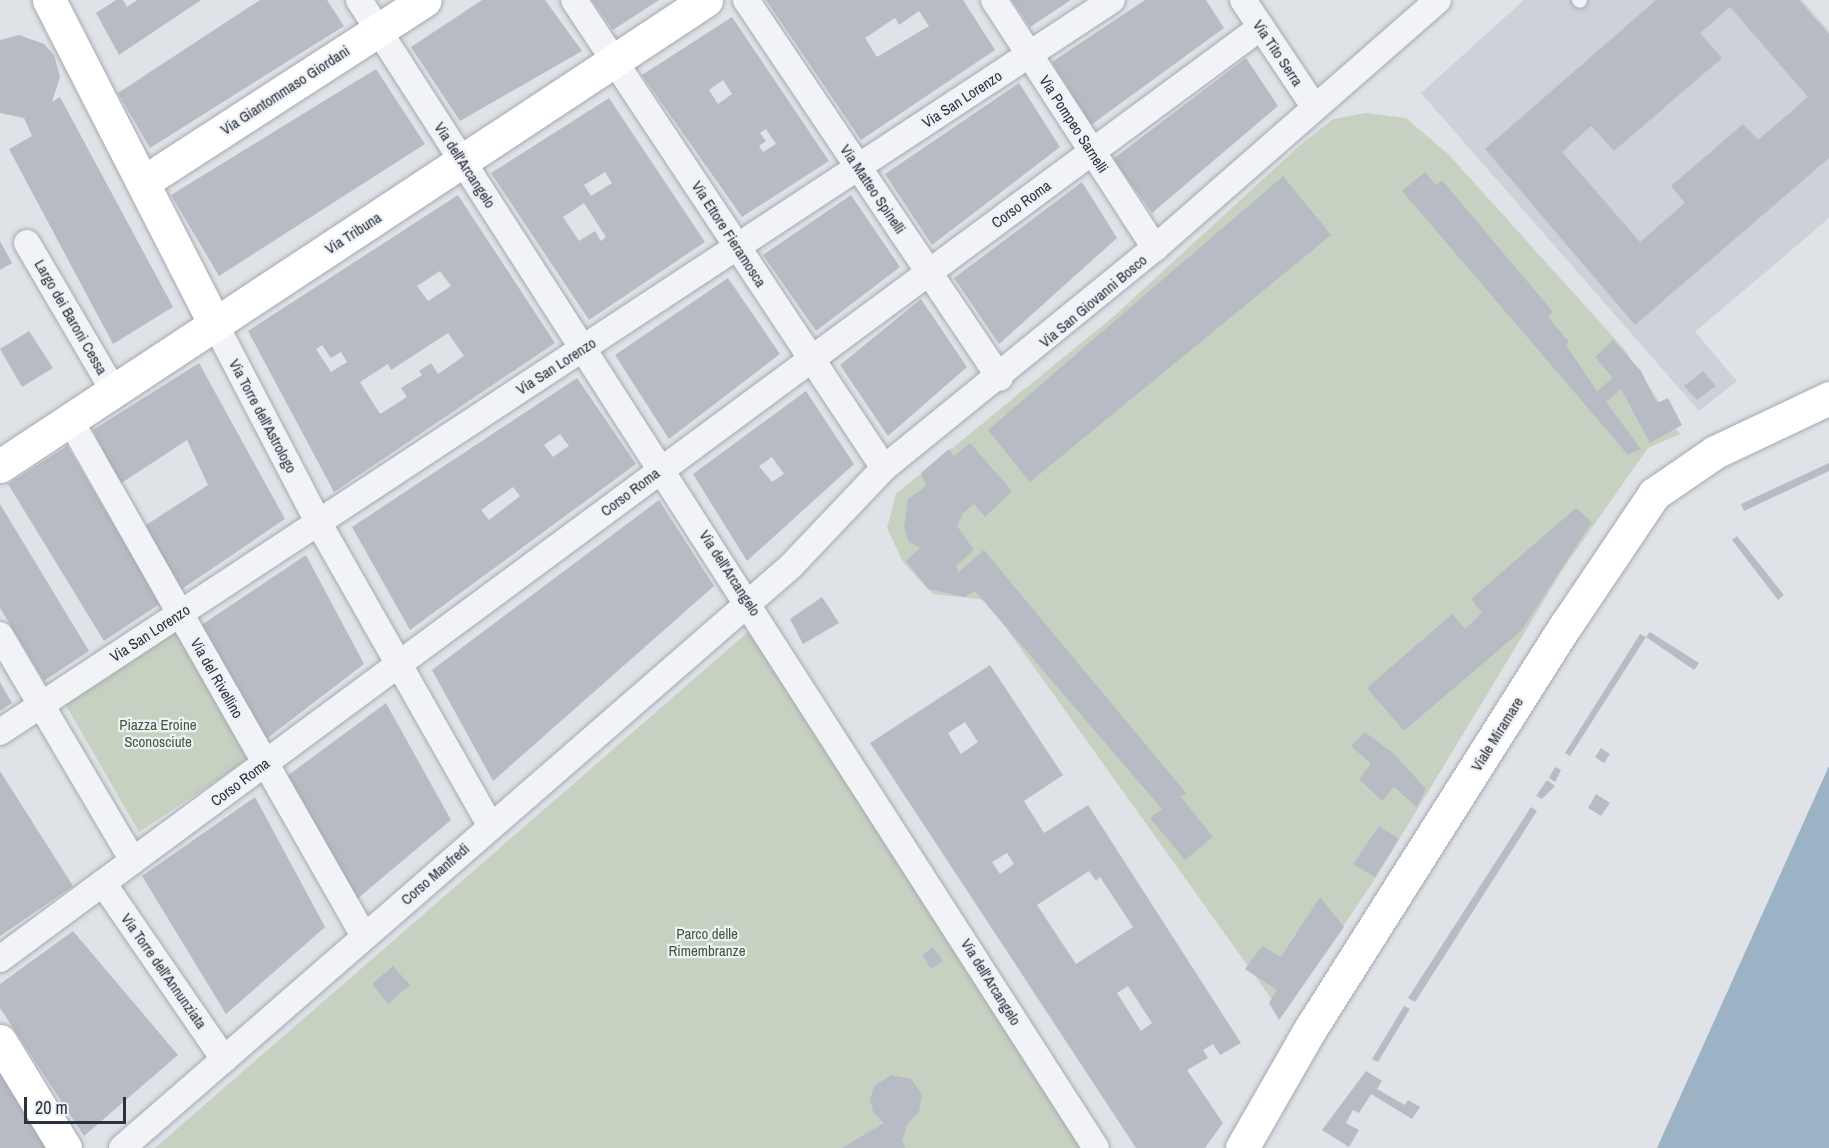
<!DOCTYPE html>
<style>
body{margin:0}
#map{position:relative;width:1829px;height:1148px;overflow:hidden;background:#dfe3e7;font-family:"Archivo Narrow",sans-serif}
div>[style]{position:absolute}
.built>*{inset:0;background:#cdd2d9}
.green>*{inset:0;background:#c6d1c1}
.water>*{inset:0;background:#9cb2c5}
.building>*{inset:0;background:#b7bcc4}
.roads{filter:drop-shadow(0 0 2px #a5aab1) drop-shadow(0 0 2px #a5aab1)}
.lane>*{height:14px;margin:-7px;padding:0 7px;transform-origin:7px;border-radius:7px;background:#f1f3f6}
.street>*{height:26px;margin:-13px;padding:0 13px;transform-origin:13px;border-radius:13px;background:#f1f3f6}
.secondary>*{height:33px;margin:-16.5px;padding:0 16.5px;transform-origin:16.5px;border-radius:16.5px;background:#fff}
span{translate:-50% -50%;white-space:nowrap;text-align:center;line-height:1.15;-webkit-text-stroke:4.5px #eef1f5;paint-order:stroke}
.street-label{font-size:15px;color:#29323d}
.park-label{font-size:15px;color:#3f5837}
.scale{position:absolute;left:24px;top:1097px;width:102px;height:27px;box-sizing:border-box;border:3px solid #29323d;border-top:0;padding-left:8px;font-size:18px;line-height:21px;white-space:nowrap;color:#29323d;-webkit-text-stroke:4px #eef1f5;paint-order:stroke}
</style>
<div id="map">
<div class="built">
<div style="clip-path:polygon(1524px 0,1802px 0,1829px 31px,1829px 218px,1695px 332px,1737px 381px,1699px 411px,1421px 93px)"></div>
</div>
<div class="green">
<div style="clip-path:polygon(1366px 113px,1406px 118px,1448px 154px,1625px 350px,1680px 434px,1648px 448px,1563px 569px,1377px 876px,1283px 1015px,986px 600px,933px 594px,903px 562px,887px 528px,896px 494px,1113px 317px,1298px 147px,1333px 119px)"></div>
<div style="clip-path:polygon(176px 630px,249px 759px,139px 832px,64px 702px)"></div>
<div style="clip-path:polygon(749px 631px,1089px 1148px,155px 1148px)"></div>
</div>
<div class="water">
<div style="clip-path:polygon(1829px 766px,1829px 1148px,1657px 1148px)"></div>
</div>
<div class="building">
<div style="clip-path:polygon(116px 0,123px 0,127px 7px,137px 0,201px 0,119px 55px,96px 13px)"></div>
<div style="clip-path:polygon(260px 0,327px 0,344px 26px,150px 148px,118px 93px)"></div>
<div style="clip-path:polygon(482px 0,545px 0,582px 51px,460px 121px,411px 47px)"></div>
<div style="clip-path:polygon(592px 0,659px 0,613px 30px)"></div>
<div style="clip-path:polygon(evenodd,766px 0,963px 0,995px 50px,861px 140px,766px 0,919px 11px,929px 26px,877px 57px,865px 38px,895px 18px,899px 25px,919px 11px)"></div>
<div style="clip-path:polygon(1012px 0,1071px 0,1030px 27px)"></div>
<div style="clip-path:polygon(1145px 0,1206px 0,1224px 28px,1091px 125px,1052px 62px)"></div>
<div style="clip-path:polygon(evenodd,1656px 0,1799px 0,1829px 34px,1829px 158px,1635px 325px,1485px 149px,1656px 0,1730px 7px,1808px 97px,1758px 140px,1743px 124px,1671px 186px,1685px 203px,1640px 242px,1562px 152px,1591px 126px,1614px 151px,1722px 58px,1700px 33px,1730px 7px)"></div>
<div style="clip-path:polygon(evenodd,732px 17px,829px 161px,742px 217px,642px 75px,732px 17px,723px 80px,732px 94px,718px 104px,709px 90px,723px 80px,732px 17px,766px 129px,776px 144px,763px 152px,759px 146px,766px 141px,760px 133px,766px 129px)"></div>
<div style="clip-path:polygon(19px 35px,44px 44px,54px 55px,60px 77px,52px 102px,60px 97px,173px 307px,113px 344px,9px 149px,32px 136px,24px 118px,0 113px,0 40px)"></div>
<div style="clip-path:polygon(1246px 58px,1278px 106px,1152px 213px,1113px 159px)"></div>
<div style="clip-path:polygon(376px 69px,425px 144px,219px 276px,171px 195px)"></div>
<div style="clip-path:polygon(1019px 83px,1060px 147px,932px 245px,885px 174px)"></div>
<div style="clip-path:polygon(evenodd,609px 98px,705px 242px,589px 320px,491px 173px,609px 98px,605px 172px,612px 183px,591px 196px,584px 185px,605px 172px,609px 98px,584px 203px,606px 237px,601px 241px,595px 231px,579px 241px,563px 217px,584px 203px)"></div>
<div style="clip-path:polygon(1425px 172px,1436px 185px,1442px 180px,1553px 312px,1548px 317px,1569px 342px,1566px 345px,1597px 391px,1613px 378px,1595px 357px,1613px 340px,1641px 371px,1657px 403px,1668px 398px,1682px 425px,1650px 443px,1621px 389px,1606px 402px,1641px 449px,1628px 455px,1402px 191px)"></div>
<div style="clip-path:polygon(1283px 176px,1331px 235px,1030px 482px,988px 430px)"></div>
<div style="clip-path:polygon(1082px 182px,1117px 238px,999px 344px,954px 278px)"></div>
<div style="clip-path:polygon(evenodd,458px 195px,555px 343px,334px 492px,248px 331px,458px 195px,440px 271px,451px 286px,428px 301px,417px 286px,440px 271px,458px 195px,448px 333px,464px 356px,438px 374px,431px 363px,419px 371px,422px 375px,401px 388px,407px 397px,380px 414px,360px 382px,388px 364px,391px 370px,448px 333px,458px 195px,322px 345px,331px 358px,341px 352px,347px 362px,331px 372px,316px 349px,322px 345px)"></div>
<div style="clip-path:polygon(851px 195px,900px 267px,816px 331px,763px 255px)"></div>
<div style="clip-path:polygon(0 241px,12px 263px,0 270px)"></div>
<div style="clip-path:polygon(728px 278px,780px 354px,669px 439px,615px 355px)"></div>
<div style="clip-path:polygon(921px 299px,967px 367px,888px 436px,840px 365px)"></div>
<div style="clip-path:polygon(29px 331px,53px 368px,22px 387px,0 349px)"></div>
<div style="clip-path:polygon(199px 363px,285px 519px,179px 591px,143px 527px,208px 485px,187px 440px,120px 484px,93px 430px)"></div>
<div style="clip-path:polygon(1703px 371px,1716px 386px,1697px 400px,1684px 386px)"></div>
<div style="clip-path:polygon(evenodd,577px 378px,636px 464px,410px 630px,352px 527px,577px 378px,560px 434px,569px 446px,553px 457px,544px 445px,560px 434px,577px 378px,513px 487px,520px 496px,489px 520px,481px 510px,513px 487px)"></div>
<div style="clip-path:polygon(evenodd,806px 391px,854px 464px,747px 561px,693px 474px,806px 391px,772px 457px,784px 474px,772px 482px,759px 466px,772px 457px)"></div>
<div style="clip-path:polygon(970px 443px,1012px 491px,985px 517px,974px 504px,963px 513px,957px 526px,974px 550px,956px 566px,959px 572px,984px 550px,1186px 793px,1181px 797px,1213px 837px,1185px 860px,1150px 818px,1162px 809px,975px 591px,965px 597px,928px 589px,906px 561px,920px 548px,909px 542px,904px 528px,908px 499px,926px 486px,921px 473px,949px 449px,954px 456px)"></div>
<div style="clip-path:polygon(67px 446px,161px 603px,104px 641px,8px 484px)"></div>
<div style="clip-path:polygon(1829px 463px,1829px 471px,1744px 511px,1741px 504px)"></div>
<div style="clip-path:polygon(659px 500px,714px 586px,493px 781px,432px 670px)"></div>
<div style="clip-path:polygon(0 504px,89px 651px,44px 681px,0 608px)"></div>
<div style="clip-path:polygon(1576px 508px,1592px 522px,1521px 631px,1404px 731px,1367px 688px,1452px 614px,1465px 629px,1482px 613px,1471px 599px)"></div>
<div style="clip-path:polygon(1737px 536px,1784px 595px,1778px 600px,1732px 540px)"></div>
<div style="clip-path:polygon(306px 555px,364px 664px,265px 740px,200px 626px)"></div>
<div style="clip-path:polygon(822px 597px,839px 623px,803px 644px,790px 619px)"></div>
<div style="clip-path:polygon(1650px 632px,1699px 663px,1694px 670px,1646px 637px)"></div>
<div style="clip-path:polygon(1640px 634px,1646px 637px,1570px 756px,1565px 753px)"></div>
<div style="clip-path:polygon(evenodd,990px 665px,1063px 775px,1024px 801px,1044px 833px,1088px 805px,1241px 1043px,1220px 1055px,1213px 1044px,1203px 1050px,1208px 1058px,1187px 1070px,1223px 1123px,1205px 1148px,1136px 1148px,870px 743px,990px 665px,965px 722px,978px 742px,961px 754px,948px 733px,965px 722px,990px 665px,1007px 853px,1014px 864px,1000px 874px,992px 862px,1007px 853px,990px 665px,1089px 871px,1096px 881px,1100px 877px,1133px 927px,1076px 964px,1037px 905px,1089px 871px,990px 665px,1128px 986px,1152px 1023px,1141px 1031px,1117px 993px,1128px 986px)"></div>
<div style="clip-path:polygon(0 682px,12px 703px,0 711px)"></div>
<div style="clip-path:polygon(386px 703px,451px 820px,357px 899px,287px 776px)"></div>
<div style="clip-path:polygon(1365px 732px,1393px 753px,1426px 789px,1417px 807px,1394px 787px,1382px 801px,1359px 779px,1371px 764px,1351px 746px)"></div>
<div style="clip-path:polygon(1601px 748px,1610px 754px,1604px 763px,1595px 757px)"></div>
<div style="clip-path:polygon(1555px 767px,1561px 770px,1555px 782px,1549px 778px)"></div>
<div style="clip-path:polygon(0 771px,73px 886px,0 936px)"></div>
<div style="clip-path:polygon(1547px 780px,1555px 786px,1542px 799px,1536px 796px)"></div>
<div style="clip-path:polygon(1596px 794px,1610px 803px,1601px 816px,1588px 808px)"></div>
<div style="clip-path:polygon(255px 797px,325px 927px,226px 1014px,142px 876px)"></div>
<div style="clip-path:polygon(1531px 807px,1537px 811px,1415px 1002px,1408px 998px)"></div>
<div style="clip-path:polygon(1379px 826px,1399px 839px,1375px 877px,1353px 864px)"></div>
<div style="clip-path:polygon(1320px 897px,1344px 927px,1279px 1020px,1269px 1003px,1277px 990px,1245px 969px,1262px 946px,1281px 957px)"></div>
<div style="clip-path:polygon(73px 931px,178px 1055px,84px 1136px,0 1008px,0 984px)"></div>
<div style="clip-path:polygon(933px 947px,943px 961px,931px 969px,922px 955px)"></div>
<div style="clip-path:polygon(393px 966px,410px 985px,388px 1004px,372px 984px)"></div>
<div style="clip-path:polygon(1404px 1006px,1410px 1009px,1378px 1062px,1372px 1059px)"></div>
<div style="clip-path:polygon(1366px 1071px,1382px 1081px,1377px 1089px,1405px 1105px,1408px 1100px,1420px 1107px,1412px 1119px,1371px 1094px,1359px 1113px,1353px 1110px,1346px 1123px,1359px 1130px,1349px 1147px,1322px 1130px)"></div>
<div style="clip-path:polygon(0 1072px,53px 1148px,0 1148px)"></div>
<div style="clip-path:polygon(891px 1075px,911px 1079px,922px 1095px,919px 1112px,908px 1123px,902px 1141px,906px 1148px,842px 1148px,884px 1123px,873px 1112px,870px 1099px,874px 1086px)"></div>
</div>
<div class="roads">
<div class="lane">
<div style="left:1579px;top:0;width:1px;rotate:45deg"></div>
</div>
<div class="street">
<div style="left:359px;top:0;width:1364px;rotate:57.3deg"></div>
<div style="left:574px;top:0;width:561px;rotate:56.48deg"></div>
<div style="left:746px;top:0;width:455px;rotate:56.1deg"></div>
<div style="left:994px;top:0;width:296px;rotate:57deg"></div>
<div style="left:1243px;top:0;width:126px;rotate:56.3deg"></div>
<div style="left:27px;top:243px;width:172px;rotate:59.6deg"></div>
<div style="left:215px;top:324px;width:223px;rotate:62.5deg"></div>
<div style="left:318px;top:522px;width:350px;rotate:60.4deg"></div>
<div style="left:70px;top:420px;width:594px;rotate:60.33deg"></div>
<div style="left:0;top:635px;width:262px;rotate:59.5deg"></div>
<div style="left:0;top:732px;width:1331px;rotate:-33.36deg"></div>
<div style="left:103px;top:883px;width:214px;rotate:55.5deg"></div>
<div style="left:0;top:959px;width:1568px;rotate:-36.47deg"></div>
<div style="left:122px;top:1148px;width:887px;rotate:-41.02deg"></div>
<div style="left:791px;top:566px;width:135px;rotate:-46.5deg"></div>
<div style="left:884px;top:468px;width:349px;rotate:-39.1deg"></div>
<div style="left:1155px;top:248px;width:376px;rotate:-41.2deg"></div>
</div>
<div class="secondary">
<div style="left:49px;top:0;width:364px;rotate:62.9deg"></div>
<div style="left:145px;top:181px;width:333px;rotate:-32.9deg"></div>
<div style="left:0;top:466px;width:846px;rotate:-33.43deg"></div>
<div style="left:0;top:1041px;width:125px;rotate:58.7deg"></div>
<div style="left:1242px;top:1148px;width:135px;rotate:-60.2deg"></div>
<div style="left:1309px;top:1031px;width:481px;rotate:-57.7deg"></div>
<div style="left:1566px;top:625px;width:158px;rotate:-56.1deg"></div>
<div style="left:1654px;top:494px;width:74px;rotate:-34.5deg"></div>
<div style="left:1715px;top:452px;width:126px;rotate:-25.3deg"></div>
</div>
</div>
<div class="street-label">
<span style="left:1278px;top:53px;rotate:56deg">Via Tito Serra</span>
<span style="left:285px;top:90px;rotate:-33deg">Via Giantommaso Giordani</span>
<span style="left:962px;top:99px;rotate:-33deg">Via San Lorenzo</span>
<span style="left:1074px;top:124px;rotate:57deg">Via Pompeo Sarnelli</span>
<span style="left:465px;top:165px;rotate:57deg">Via dell'Arcangelo</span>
<span style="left:873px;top:189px;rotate:56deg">Via Matteo Spinelli</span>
<span style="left:1021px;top:204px;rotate:-36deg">Corso Roma</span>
<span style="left:353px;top:233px;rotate:-33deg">Via Tribuna</span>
<span style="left:729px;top:234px;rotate:57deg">Via Ettore Fieramosca</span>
<span style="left:1093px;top:301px;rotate:-40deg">Via San Giovanni Bosco</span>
<span style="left:71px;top:317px;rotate:60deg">Largo dei Baroni Cessa</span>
<span style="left:556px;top:366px;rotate:-33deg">Via San Lorenzo</span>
<span style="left:263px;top:416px;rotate:62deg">Via Torre dell'Astrologo</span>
<span style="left:630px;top:492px;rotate:-37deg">Corso Roma</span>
<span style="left:730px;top:573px;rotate:57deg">Via dell'Arcangelo</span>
<span style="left:150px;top:633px;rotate:-33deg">Via San Lorenzo</span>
<span style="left:217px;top:678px;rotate:60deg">Via del Rivellino</span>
<span style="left:1497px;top:734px;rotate:-58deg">Viale Miramare</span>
<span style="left:240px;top:782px;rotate:-37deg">Corso Roma</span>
<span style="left:435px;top:874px;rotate:-41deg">Corso Manfredi</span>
<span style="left:164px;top:971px;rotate:55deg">Via Torre dell'Annunziata</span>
<span style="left:991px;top:982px;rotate:58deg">Via dell'Arcangelo</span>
</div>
<div class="park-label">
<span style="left:158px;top:733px">Piazza Eroine<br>Sconosciute</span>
<span style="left:707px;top:942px">Parco delle<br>Rimembranze</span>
</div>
<div class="scale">20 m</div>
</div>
